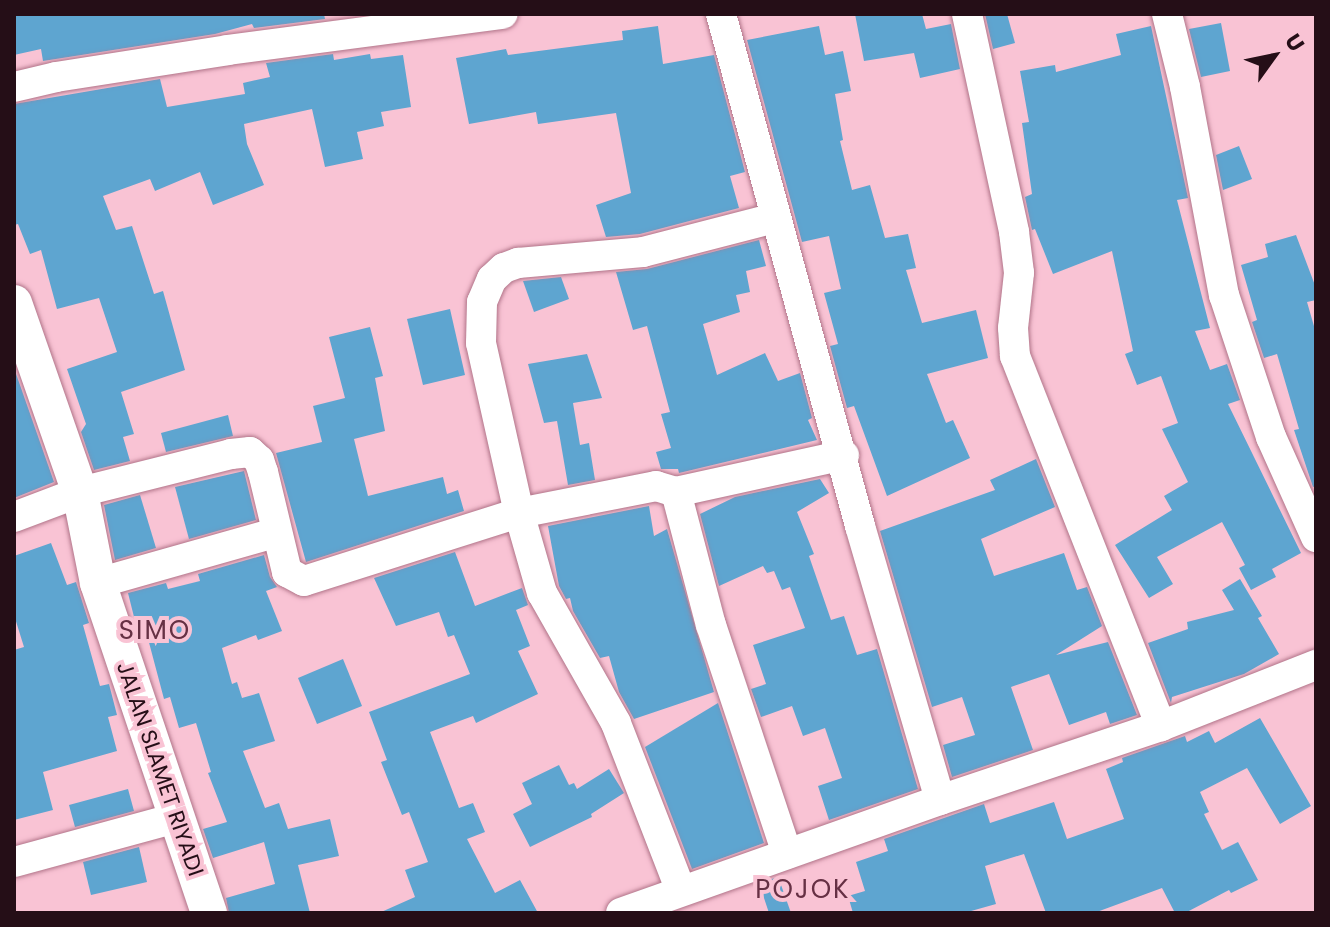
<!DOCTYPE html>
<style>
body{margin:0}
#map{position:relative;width:1330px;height:927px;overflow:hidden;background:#f9c3d4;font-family:Poppins,sans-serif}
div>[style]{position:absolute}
.building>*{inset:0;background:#5ea5d0}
.roads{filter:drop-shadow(0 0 2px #b17489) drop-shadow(0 0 2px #b17489)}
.minor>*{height:30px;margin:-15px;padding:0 15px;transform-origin:15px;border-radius:15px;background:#fff}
.tertiary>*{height:36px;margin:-18px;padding:0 18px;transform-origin:18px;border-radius:18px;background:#fff}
span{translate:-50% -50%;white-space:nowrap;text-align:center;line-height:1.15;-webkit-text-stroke:8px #f9c3d4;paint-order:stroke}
.street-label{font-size:22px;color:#250e17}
.quarter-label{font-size:26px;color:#663044;letter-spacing:2px}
.frame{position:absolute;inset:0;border:16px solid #250e17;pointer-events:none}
.north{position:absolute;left:1234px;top:16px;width:80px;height:80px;-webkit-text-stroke:6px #f9c3d4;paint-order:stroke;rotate:57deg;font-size:22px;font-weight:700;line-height:32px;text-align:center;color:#250e17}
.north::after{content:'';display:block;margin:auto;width:28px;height:36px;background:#250e17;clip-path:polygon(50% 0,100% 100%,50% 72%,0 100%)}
</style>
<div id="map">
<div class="building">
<div style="clip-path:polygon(14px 14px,324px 14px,325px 19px,254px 28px,252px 24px,215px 34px,43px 61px,41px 49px,14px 55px)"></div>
<div style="clip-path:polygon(855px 14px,922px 14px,926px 29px,951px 24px,960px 69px,920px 78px,914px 53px,864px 61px)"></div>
<div style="clip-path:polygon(985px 14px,1007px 14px,1015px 43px,993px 49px)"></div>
<div style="clip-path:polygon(1221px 23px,1230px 71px,1201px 77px,1189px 29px)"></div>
<div style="clip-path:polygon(658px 26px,663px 64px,714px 55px,745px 172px,730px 176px,739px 208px,640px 234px,606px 237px,596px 205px,631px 193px,616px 113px,538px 124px,536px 112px,469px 124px,456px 58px,506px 49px,508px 55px,623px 40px,622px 31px)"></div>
<div style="clip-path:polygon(819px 26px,825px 55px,843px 51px,851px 91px,835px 94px,843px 140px,840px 141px,852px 190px,870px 185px,885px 238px,908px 234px,916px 268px,906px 270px,922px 323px,976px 310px,988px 358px,927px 374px,946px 423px,953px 420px,970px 458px,887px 496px,854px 406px,847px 408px,830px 346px,838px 344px,824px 293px,841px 289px,829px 236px,802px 242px,747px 40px)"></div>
<div style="clip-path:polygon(1151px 26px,1188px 198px,1177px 200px,1210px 328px,1195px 331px,1210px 370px,1227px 364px,1240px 400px,1228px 404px,1301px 553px,1272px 569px,1276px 577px,1251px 590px,1239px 568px,1245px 565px,1222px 522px,1157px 557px,1173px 584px,1149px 598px,1115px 545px,1172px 510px,1164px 496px,1188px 482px,1162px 429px,1178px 423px,1161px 376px,1137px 385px,1125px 354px,1133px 351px,1112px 251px,1053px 274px,1035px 229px,1032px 230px,1025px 197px,1032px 194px,1022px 123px,1029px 122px,1020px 71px,1055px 65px,1056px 72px,1121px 55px,1116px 34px)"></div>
<div style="clip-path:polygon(333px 54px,334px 60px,370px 54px,371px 59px,403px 55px,411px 107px,381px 112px,384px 126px,357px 132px,363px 159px,325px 167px,312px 109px,244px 124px,247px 144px,264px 185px,213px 205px,200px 172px,155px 191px,150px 179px,103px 196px,116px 230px,132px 226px,154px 294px,163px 291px,185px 370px,121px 392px,134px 434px,123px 437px,130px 461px,94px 470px,81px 432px,86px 424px,67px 369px,117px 352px,99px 298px,57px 309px,41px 250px,30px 254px,18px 224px,14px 225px,14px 104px,160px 79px,167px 107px,245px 94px,243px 83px,270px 77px,266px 63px)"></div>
<div style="clip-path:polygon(1239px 146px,1252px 179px,1223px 190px,1216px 155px)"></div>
<div style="clip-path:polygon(1296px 235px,1316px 288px,1316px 300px,1307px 302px,1316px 333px,1316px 486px,1313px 487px,1294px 430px,1299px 429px,1277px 354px,1264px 358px,1252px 322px,1257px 320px,1241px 265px,1268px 257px,1265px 244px)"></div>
<div style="clip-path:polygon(759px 240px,766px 266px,746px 271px,750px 292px,736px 295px,740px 312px,703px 324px,717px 375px,765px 353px,778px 381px,800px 373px,812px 418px,808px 420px,817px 440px,679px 473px,678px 469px,661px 469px,656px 452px,671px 448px,661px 414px,670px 412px,647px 326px,633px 330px,616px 272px,647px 269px)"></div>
<div style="clip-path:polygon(561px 277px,569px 299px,534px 312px,523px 281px)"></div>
<div style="clip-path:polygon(450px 309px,465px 375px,423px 385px,407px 319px)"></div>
<div style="clip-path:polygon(370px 327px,383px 376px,375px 378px,385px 431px,354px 439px,368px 496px,443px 477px,447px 494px,458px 490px,464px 511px,306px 562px,276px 453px,322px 442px,313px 406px,345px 398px,329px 337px)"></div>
<div style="clip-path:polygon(587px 354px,602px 398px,573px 403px,580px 445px,589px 443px,595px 480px,568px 485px,557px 421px,544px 423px,528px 364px)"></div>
<div style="clip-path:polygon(14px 368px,54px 482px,14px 498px)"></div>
<div style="clip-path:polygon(228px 415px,233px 436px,166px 452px,161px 433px)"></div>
<div style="clip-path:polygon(1036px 459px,1055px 507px,981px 539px,994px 576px,1064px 553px,1077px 590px,1087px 587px,1102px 626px,1056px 655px,1108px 642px,1137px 715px,1110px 724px,1106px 712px,1069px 725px,1049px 674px,1011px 687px,1033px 750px,952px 777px,943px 745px,975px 735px,962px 697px,932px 707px,880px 531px,995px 490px,990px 480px)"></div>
<div style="clip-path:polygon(244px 471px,256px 520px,189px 539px,175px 487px)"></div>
<div style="clip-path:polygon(820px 479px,829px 493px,797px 512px,814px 554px,809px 556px,831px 620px,844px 616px,857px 655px,877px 649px,918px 789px,829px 820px,818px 786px,842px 778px,825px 728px,803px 736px,792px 706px,761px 717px,751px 689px,766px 684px,753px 645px,805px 628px,790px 587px,782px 590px,774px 571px,767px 573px,763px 566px,719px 586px,700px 514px,735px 497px)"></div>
<div style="clip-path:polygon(140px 495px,156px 548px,115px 560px,104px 505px)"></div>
<div style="clip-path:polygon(649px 506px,654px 536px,667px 529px,714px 692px,634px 719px,619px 692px,609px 656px,600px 658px,573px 611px,570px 598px,566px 599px,559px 586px,548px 526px)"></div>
<div style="clip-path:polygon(51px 543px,67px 585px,76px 582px,89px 623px,83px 625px,100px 686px,109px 684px,117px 715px,108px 717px,117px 751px,43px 772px,53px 810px,14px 820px,14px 650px,24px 647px,14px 615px,14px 556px)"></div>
<div style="clip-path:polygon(455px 552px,475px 606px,522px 588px,528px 605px,516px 610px,530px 646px,518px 651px,538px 694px,476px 723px,473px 716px,430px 732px,459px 808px,473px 803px,485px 832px,467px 839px,495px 893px,520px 880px,538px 913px,379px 913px,415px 897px,405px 870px,428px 862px,409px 812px,402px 815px,381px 762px,387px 760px,369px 712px,470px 674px,454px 635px,448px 637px,439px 612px,396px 626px,374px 578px)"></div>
<div style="clip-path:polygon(264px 555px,270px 577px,277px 587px,266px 591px,282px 631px,258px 640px,256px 635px,222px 648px,232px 684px,237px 682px,242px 698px,259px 693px,275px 741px,243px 751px,265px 808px,279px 803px,288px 829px,330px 819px,339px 856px,298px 865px,310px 913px,229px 913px,226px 898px,275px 884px,264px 842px,213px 858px,203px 829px,227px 822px,208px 773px,211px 772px,196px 723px,179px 728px,170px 697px,164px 699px,147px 635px,139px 637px,128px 593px,166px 583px,168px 589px,200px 581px,198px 574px)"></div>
<div style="clip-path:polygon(1240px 579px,1262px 616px,1258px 618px,1279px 654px,1244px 674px,1172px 697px,1171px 703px,1148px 643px,1188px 629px,1187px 622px,1234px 610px,1222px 590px)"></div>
<div style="clip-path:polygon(343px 659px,362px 706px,317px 724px,298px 678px)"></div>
<div style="clip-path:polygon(718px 703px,764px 843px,692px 869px,645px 747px)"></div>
<div style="clip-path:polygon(1260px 718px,1311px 806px,1280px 824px,1247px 768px,1200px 792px,1209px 812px,1204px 814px,1222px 850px,1238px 842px,1258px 880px,1231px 893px,1229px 890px,1185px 913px,1175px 913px,1162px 888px,1094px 913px,1046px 913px,1024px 854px,985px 866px,996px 904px,964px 913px,853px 913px,848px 896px,865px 891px,856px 862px,888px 851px,884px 839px,984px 804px,990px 823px,1054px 802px,1067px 839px,1124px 819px,1106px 769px,1123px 762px,1122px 758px,1185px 736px,1187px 742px,1209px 731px,1215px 743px)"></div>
<div style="clip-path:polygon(559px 765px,569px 785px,574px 783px,577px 789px,609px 769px,624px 793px,591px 814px,592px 817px,530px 847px,513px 814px,532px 804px,522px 783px)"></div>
<div style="clip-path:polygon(128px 789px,134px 811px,75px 827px,69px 805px)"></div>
<div style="clip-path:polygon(139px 847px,147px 882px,91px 895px,83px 862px)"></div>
<div style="clip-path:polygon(778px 877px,780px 882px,791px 913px,769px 913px,759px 883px)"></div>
</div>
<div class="roads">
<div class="minor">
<div style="left:721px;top:14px;width:531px;rotate:74.81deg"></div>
<div style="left:860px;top:526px;width:285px;rotate:73.7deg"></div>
<div style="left:967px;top:14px;width:223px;rotate:77.8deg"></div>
<div style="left:1014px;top:232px;width:41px;rotate:83deg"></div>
<div style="left:1019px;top:273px;width:55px;rotate:96.2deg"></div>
<div style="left:1013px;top:328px;width:28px;rotate:86deg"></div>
<div style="left:1015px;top:356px;width:398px;rotate:68.5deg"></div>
<div style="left:1167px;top:14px;width:75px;rotate:76.1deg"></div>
<div style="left:1185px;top:87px;width:212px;rotate:79.4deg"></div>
<div style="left:1224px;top:295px;width:150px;rotate:71.7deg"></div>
<div style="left:1271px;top:437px;width:110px;rotate:65.8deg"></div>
<div style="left:14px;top:87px;width:43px;rotate:-13.4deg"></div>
<div style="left:56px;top:77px;width:174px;rotate:-8.9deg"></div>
<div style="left:228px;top:50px;width:277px;rotate:-7.5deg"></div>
<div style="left:676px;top:492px;width:138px;rotate:75.3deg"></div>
<div style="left:711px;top:625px;width:241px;rotate:71.6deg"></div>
<div style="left:14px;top:517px;width:71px;rotate:-20.7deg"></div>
<div style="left:80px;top:492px;width:156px;rotate:-14.1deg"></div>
<div style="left:231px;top:454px;width:19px;rotate:-6deg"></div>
<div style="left:250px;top:452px;width:12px;rotate:42deg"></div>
<div style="left:259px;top:460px;width:13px;rotate:72deg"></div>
<div style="left:263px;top:472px;width:103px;rotate:76.5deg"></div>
<div style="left:287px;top:572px;width:19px;rotate:28deg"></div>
<div style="left:304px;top:581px;width:225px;rotate:-17.6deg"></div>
<div style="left:519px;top:513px;width:140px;rotate:-11.1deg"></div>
<div style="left:656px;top:486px;width:21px;rotate:17deg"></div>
<div style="left:676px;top:492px;width:172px;rotate:-12.4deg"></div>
<div style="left:98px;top:583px;width:184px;rotate:-15.8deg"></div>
<div style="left:14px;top:862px;width:168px;rotate:-15.2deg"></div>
<div style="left:681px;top:891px;width:180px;rotate:-111.2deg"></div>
<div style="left:616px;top:723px;width:150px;rotate:-119.6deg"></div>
<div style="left:542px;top:593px;width:83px;rotate:-106deg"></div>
<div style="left:519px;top:513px;width:174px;rotate:-102.6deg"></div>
<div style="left:481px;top:343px;width:41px;rotate:-88.6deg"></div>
<div style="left:482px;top:302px;width:25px;rotate:-67deg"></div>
<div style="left:492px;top:279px;width:16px;rotate:-43deg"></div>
<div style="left:504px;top:268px;width:15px;rotate:-20deg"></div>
<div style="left:518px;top:263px;width:125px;rotate:-5deg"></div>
<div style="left:643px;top:252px;width:135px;rotate:-14.5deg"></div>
<div style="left:621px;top:913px;width:338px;rotate:-19.5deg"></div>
<div style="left:940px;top:800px;width:233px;rotate:-18.5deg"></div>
<div style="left:1161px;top:726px;width:167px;rotate:-21.5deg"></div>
</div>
<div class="tertiary">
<div style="left:14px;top:303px;width:200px;rotate:70.8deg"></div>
<div style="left:80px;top:492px;width:93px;rotate:78.8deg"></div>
<div style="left:98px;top:583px;width:348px;rotate:71.4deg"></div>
</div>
</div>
<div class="street-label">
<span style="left:160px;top:769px;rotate:71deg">JALAN SLAMET RIYADI</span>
</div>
<div class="quarter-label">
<span style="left:155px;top:631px">SIMO</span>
<span style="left:803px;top:890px">POJOK</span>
</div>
<div class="frame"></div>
<div class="north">U</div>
</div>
